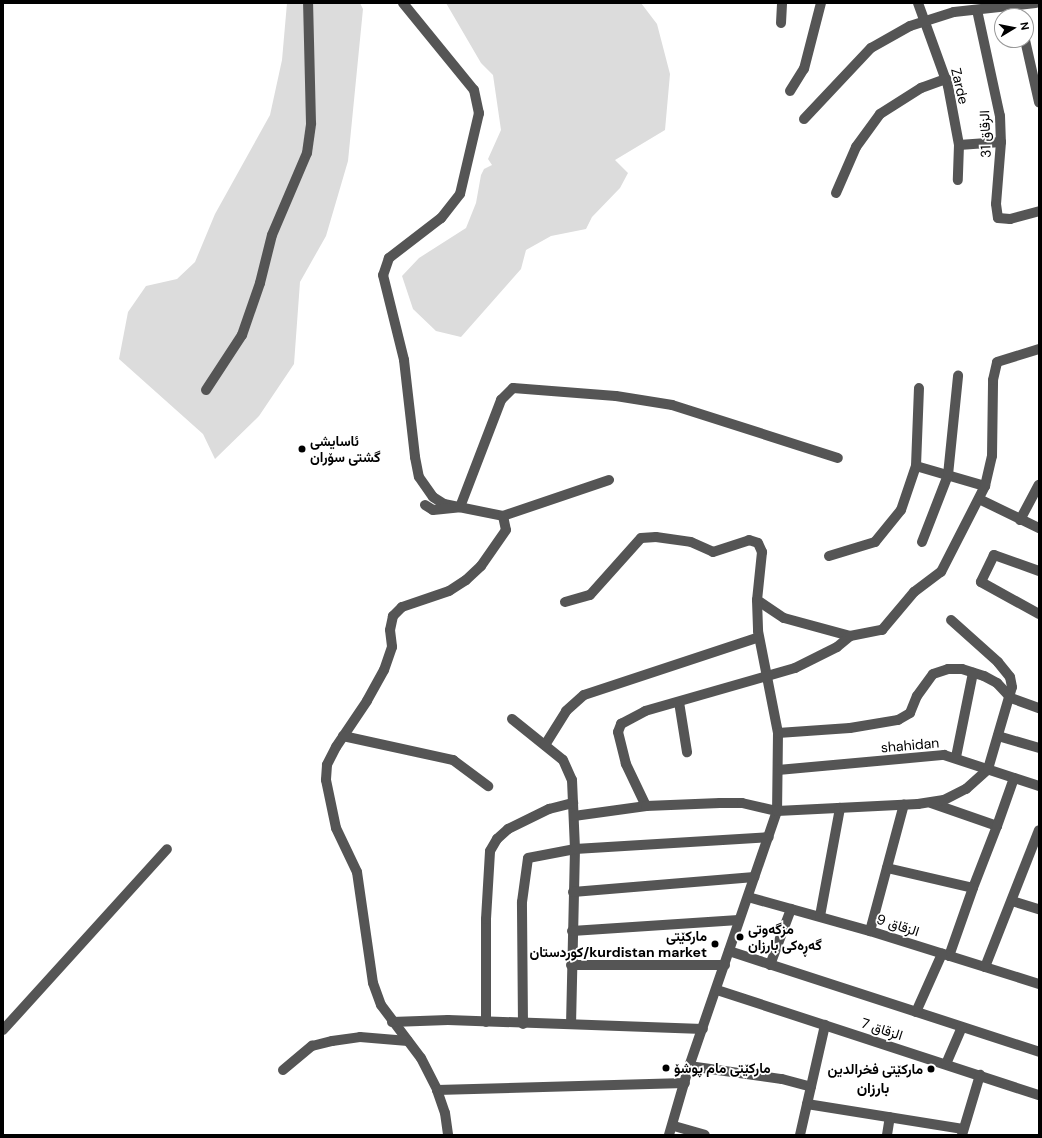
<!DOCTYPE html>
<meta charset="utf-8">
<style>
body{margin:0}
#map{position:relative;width:1042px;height:1138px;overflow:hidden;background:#fff;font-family:"DM Sans",Vazirmatn,sans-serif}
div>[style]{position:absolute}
.green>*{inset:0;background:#dcdcdc}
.minor>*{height:10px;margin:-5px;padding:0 5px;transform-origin:5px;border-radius:5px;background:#555}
.dots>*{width:11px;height:11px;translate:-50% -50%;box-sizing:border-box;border:2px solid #fff;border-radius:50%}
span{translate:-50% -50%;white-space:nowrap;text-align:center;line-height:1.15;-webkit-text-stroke:3.5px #fff;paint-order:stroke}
.street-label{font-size:14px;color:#000}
.poi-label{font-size:14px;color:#000;font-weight:700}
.left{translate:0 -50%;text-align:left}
.right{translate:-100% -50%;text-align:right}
.neighbourhood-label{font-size:15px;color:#000;font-weight:700}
.frame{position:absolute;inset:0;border:4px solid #000;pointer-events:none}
.north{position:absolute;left:994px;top:8px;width:40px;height:40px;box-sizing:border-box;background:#fff;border:1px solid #999;border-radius:50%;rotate:80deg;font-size:11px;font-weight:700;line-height:16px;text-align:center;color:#000}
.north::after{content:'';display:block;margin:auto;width:14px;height:18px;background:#000;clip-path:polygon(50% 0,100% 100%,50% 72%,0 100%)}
</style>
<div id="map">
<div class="green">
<div style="clip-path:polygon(287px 3px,360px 3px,363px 9px,348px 161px,326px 236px,300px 282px,294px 364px,259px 416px,215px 459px,203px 434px,119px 359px,128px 312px,146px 286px,177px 279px,195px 262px,215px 214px,270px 115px,282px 60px)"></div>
<div style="clip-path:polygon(446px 3px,641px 3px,657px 24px,670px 74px,665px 130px,615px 160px,628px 173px,620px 188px,592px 217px,586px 229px,551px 236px,526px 250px,521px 269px,461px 337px,436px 331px,413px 309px,402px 276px,419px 258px,466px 228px,476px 203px,481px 175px,484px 169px,492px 165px,488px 159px,501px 130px,493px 75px,481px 63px)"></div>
</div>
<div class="minor">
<div style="left:403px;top:3px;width:112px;rotate:50.8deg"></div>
<div style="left:474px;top:90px;width:24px;rotate:78deg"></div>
<div style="left:479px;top:113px;width:83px;rotate:103.2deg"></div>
<div style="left:460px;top:194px;width:31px;rotate:128deg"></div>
<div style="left:441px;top:218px;width:66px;rotate:142.4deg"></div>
<div style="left:389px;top:258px;width:18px;rotate:109deg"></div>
<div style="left:383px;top:275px;width:88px;rotate:76.1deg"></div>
<div style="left:404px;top:360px;width:98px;rotate:83.5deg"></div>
<div style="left:415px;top:457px;width:20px;rotate:79deg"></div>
<div style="left:419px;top:477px;width:24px;rotate:55deg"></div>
<div style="left:433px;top:497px;width:13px;rotate:32deg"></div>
<div style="left:444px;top:504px;width:60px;rotate:11.5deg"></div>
<div style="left:503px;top:516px;width:14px;rotate:78deg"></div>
<div style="left:506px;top:530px;width:44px;rotate:124.8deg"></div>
<div style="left:481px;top:566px;width:21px;rotate:137deg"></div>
<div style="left:466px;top:580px;width:20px;rotate:147deg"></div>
<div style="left:449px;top:591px;width:50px;rotate:161.2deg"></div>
<div style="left:402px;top:607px;width:13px;rotate:135deg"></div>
<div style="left:393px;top:616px;width:14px;rotate:102deg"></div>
<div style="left:390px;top:630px;width:17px;rotate:83deg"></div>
<div style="left:392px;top:647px;width:24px;rotate:109deg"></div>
<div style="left:384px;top:670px;width:35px;rotate:119deg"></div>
<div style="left:367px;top:701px;width:55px;rotate:124deg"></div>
<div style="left:336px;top:747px;width:20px;rotate:117deg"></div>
<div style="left:327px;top:765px;width:15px;rotate:94deg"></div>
<div style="left:326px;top:780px;width:49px;rotate:78.2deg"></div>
<div style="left:336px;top:828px;width:49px;rotate:64.5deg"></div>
<div style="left:357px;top:872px;width:112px;rotate:81.8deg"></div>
<div style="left:373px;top:983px;width:23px;rotate:70deg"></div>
<div style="left:381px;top:1005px;width:66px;rotate:53deg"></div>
<div style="left:421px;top:1058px;width:36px;rotate:63deg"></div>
<div style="left:437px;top:1090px;width:24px;rotate:71deg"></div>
<div style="left:445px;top:1113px;width:22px;rotate:82deg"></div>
<div style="left:918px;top:3px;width:88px;rotate:70.1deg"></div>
<div style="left:948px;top:86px;width:60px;rotate:79.4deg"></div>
<div style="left:959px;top:145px;width:35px;rotate:92deg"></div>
<div style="left:977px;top:10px;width:108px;rotate:77.8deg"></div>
<div style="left:1000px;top:116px;width:26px;rotate:88deg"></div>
<div style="left:1001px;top:142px;width:62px;rotate:94.6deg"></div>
<div style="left:996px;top:204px;width:14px;rotate:82deg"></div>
<div style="left:998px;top:218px;width:12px;rotate:5deg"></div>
<div style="left:1010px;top:219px;width:30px;rotate:-15deg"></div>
<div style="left:781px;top:23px;width:20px;rotate:-87deg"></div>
<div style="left:1025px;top:40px;width:64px;rotate:77.3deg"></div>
<div style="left:790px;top:91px;width:26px;rotate:-58deg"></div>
<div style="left:804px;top:69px;width:68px;rotate:-75.6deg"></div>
<div style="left:804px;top:119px;width:98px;rotate:-46.7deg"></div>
<div style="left:871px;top:48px;width:45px;rotate:-29.4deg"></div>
<div style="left:910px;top:26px;width:46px;rotate:-17.7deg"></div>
<div style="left:954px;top:12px;width:82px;rotate:-6.3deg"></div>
<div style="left:959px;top:145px;width:42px;rotate:-4.1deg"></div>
<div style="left:836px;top:193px;width:50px;rotate:-66.5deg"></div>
<div style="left:856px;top:147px;width:41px;rotate:-54deg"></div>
<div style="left:880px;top:114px;width:49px;rotate:-32.4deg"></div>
<div style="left:921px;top:88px;width:27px;rotate:-20deg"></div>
<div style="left:206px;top:390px;width:66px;rotate:-56.8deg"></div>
<div style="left:242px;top:335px;width:55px;rotate:-70.9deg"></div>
<div style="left:260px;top:283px;width:49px;rotate:-76deg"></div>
<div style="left:272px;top:235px;width:89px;rotate:-66.9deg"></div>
<div style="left:307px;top:153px;width:30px;rotate:-82deg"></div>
<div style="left:311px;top:123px;width:120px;rotate:-91.4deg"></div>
<div style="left:916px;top:466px;width:72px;rotate:16.2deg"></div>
<div style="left:979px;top:499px;width:67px;rotate:25.8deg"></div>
<div style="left:425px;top:505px;width:9px;rotate:32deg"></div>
<div style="left:433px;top:510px;width:27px;rotate:-6deg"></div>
<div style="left:460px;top:507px;width:115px;rotate:-69deg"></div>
<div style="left:501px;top:400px;width:17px;rotate:-45deg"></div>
<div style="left:513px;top:388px;width:103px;rotate:4.4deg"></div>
<div style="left:616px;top:396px;width:57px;rotate:9.1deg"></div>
<div style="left:672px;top:405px;width:174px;rotate:17.7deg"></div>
<div style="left:503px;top:516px;width:112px;rotate:-18.8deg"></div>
<div style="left:1020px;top:520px;width:40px;rotate:-62deg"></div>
<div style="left:922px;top:542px;width:72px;rotate:-68.8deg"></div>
<div style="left:948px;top:475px;width:100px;rotate:-84.2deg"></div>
<div style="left:829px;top:556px;width:48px;rotate:-16.9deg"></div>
<div style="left:875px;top:542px;width:41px;rotate:-50.9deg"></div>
<div style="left:901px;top:510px;width:46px;rotate:-71.2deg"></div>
<div style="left:916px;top:466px;width:78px;rotate:-87.8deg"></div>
<div style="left:1039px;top:571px;width:48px;rotate:-160.4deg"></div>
<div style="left:994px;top:555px;width:30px;rotate:116deg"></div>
<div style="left:981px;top:582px;width:66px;rotate:28.9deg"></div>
<div style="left:757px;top:600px;width:32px;rotate:34deg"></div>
<div style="left:784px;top:618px;width:68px;rotate:15.3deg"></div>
<div style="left:565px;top:602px;width:26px;rotate:-16deg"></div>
<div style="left:590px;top:595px;width:76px;rotate:-48.2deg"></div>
<div style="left:641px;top:538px;width:15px;rotate:-4deg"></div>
<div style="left:656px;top:537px;width:35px;rotate:8deg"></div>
<div style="left:691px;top:542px;width:24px;rotate:24deg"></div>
<div style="left:713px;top:552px;width:38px;rotate:-18deg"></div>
<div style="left:749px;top:540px;width:9px;rotate:18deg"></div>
<div style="left:758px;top:543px;width:10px;rotate:66deg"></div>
<div style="left:762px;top:552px;width:48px;rotate:95.9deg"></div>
<div style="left:757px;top:600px;width:31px;rotate:88deg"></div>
<div style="left:758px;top:631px;width:104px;rotate:78.9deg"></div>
<div style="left:778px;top:733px;width:78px;rotate:90.7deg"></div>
<div style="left:777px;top:811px;width:270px;rotate:109deg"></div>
<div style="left:689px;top:1066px;width:72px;rotate:106.2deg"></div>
<div style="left:679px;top:702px;width:51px;rotate:80.9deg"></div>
<div style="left:512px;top:719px;width:65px;rotate:38.8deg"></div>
<div style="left:563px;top:760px;width:22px;rotate:66deg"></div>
<div style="left:572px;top:780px;width:69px;rotate:87.5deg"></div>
<div style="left:575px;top:849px;width:175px;rotate:91.3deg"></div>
<div style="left:778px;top:733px;width:72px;rotate:-4deg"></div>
<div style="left:850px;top:728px;width:49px;rotate:-9.5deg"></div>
<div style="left:898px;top:720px;width:14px;rotate:-30deg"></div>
<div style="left:910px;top:713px;width:18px;rotate:-68deg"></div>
<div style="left:917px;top:696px;width:27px;rotate:-54deg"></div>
<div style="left:933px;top:674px;width:16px;rotate:-18deg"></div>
<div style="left:948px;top:669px;width:14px"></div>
<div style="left:962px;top:669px;width:23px;rotate:18deg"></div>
<div style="left:984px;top:676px;width:15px;rotate:28deg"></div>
<div style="left:997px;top:683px;width:21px;rotate:47deg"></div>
<div style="left:1011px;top:698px;width:30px;rotate:20deg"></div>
<div style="left:343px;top:736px;width:113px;rotate:12.3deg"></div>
<div style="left:453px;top:760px;width:44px;rotate:36.6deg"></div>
<div style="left:998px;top:736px;width:43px;rotate:16.3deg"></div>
<div style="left:545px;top:745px;width:40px;rotate:-58deg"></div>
<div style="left:566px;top:711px;width:24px;rotate:-42deg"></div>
<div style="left:584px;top:695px;width:184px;rotate:-18.3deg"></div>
<div style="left:956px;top:757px;width:86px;rotate:-78.6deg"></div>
<div style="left:778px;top:770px;width:167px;rotate:-5.2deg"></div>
<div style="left:944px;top:755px;width:100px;rotate:18.1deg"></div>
<div style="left:931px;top:803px;width:70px;rotate:19.2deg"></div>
<div style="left:997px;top:826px;width:66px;rotate:111.2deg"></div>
<div style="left:646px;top:806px;width:47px;rotate:-115.5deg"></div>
<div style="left:626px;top:764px;width:33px;rotate:-104deg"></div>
<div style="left:618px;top:732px;width:9px;rotate:-69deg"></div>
<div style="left:621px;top:724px;width:27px;rotate:-28deg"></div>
<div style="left:645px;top:711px;width:156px;rotate:-16deg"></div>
<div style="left:795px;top:668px;width:47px;rotate:-26.6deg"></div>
<div style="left:837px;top:647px;width:17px;rotate:-40deg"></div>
<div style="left:850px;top:636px;width:33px;rotate:-11deg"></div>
<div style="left:882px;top:630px;width:50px;rotate:-49.9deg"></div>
<div style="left:914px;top:592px;width:34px;rotate:-37deg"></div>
<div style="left:941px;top:572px;width:97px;rotate:-62.9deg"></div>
<div style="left:985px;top:486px;width:31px;rotate:-77deg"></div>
<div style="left:992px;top:456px;width:76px;rotate:-89.2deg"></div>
<div style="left:993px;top:380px;width:18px;rotate:-77deg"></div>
<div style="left:997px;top:362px;width:44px;rotate:-17.2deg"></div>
<div style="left:574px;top:816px;width:73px;rotate:-7.9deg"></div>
<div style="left:646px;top:806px;width:74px;rotate:-2.3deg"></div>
<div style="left:720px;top:803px;width:22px"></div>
<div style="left:742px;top:803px;width:36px;rotate:13deg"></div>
<div style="left:777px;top:811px;width:141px;rotate:-2.8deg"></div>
<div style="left:918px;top:804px;width:26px;rotate:-9deg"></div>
<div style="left:944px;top:800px;width:25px;rotate:-27deg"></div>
<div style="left:966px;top:789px;width:30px;rotate:-42deg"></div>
<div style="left:988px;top:769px;width:85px;rotate:-73.7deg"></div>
<div style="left:1012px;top:687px;width:10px;rotate:-101deg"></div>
<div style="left:1010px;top:677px;width:19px;rotate:-129deg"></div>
<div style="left:998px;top:662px;width:63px;rotate:-138.2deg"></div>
<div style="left:997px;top:826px;width:51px;rotate:-70.5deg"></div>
<div style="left:887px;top:868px;width:88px;rotate:13.1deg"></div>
<div style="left:973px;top:888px;width:72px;rotate:109.4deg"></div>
<div style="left:573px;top:892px;width:182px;rotate:-4.7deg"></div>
<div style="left:748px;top:897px;width:127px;rotate:15.6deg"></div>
<div style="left:870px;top:931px;width:177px;rotate:17.4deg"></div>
<div style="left:1012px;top:901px;width:28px;rotate:17deg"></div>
<div style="left:820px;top:916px;width:110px;rotate:-79.5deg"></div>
<div style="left:572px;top:931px;width:167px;rotate:-3.8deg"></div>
<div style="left:870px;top:931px;width:131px;rotate:-75deg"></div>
<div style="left:729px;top:951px;width:326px;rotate:18deg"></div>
<div style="left:571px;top:965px;width:154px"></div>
<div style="left:770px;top:965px;width:60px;rotate:-69.4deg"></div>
<div style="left:985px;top:967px;width:147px;rotate:-68.5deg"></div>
<div style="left:717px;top:990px;width:339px;rotate:18.1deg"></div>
<div style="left:916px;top:1012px;width:64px;rotate:-65.9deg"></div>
<div style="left:392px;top:1022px;width:56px;rotate:-2deg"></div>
<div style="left:448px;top:1020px;width:255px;rotate:2deg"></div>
<div style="left:486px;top:1022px;width:103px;rotate:-90deg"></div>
<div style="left:486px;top:919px;width:68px;rotate:-86.6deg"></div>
<div style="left:490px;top:851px;width:14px;rotate:-60deg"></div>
<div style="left:497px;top:839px;width:15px;rotate:-42deg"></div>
<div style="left:508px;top:829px;width:46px;rotate:-26deg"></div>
<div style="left:549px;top:809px;width:25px;rotate:-14deg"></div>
<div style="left:523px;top:1024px;width:122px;rotate:-90.5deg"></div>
<div style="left:522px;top:902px;width:44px;rotate:-82.2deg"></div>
<div style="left:528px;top:858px;width:48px;rotate:-10.8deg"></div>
<div style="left:575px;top:849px;width:194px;rotate:-3.5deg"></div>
<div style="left:3px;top:1030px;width:244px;rotate:-47.8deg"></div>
<div style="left:946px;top:1064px;width:40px;rotate:-66.6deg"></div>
<div style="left:689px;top:1066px;width:94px;rotate:8deg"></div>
<div style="left:782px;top:1079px;width:30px;rotate:15deg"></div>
<div style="left:283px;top:1070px;width:38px;rotate:-40deg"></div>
<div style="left:312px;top:1046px;width:21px;rotate:-14deg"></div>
<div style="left:332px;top:1041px;width:28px;rotate:-8deg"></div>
<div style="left:360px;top:1037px;width:48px;rotate:4.8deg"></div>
<div style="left:437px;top:1090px;width:248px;rotate:-1.6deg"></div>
<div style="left:807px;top:1104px;width:158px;rotate:9.1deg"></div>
<div style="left:674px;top:1126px;width:32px;rotate:16deg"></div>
<div style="left:800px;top:1135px;width:113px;rotate:-77.2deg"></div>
<div style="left:887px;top:1135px;width:18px;rotate:-81deg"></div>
<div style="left:962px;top:1135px;width:63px;rotate:-73.3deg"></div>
</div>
<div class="dots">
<div style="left:302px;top:449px;background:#000"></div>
<div style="left:740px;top:937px;background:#000"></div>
<div style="left:715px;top:944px;background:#000"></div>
<div style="left:666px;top:1068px;background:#000"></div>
<div style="left:931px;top:1069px;background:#000"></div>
</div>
<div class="street-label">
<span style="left:960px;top:86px;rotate:77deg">Zarde</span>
<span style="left:985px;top:134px;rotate:-92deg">الزقاق 31</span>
<span style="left:910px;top:745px;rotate:-5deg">shahidan</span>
<span style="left:898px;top:925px;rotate:18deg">الزقاق 9</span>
<span style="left:882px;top:1029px;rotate:18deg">الزقاق 7</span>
</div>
<div class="poi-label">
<span class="left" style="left:310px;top:449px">ئاسایشی<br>گشتی سۆران</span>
<span class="left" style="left:748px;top:937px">مزگەوتی<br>گەڕەکی بارزان</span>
<span class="right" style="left:707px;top:944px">مارکێتی<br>کوردستان/kurdistan market</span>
<span class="left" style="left:674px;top:1068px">مارکێتی مام پوشۆ</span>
<span class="right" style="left:923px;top:1069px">مارکێتی فخرالدین</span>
</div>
<div class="neighbourhood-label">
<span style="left:873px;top:1089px">بارزان</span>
</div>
<div class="frame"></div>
<div class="north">N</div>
</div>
